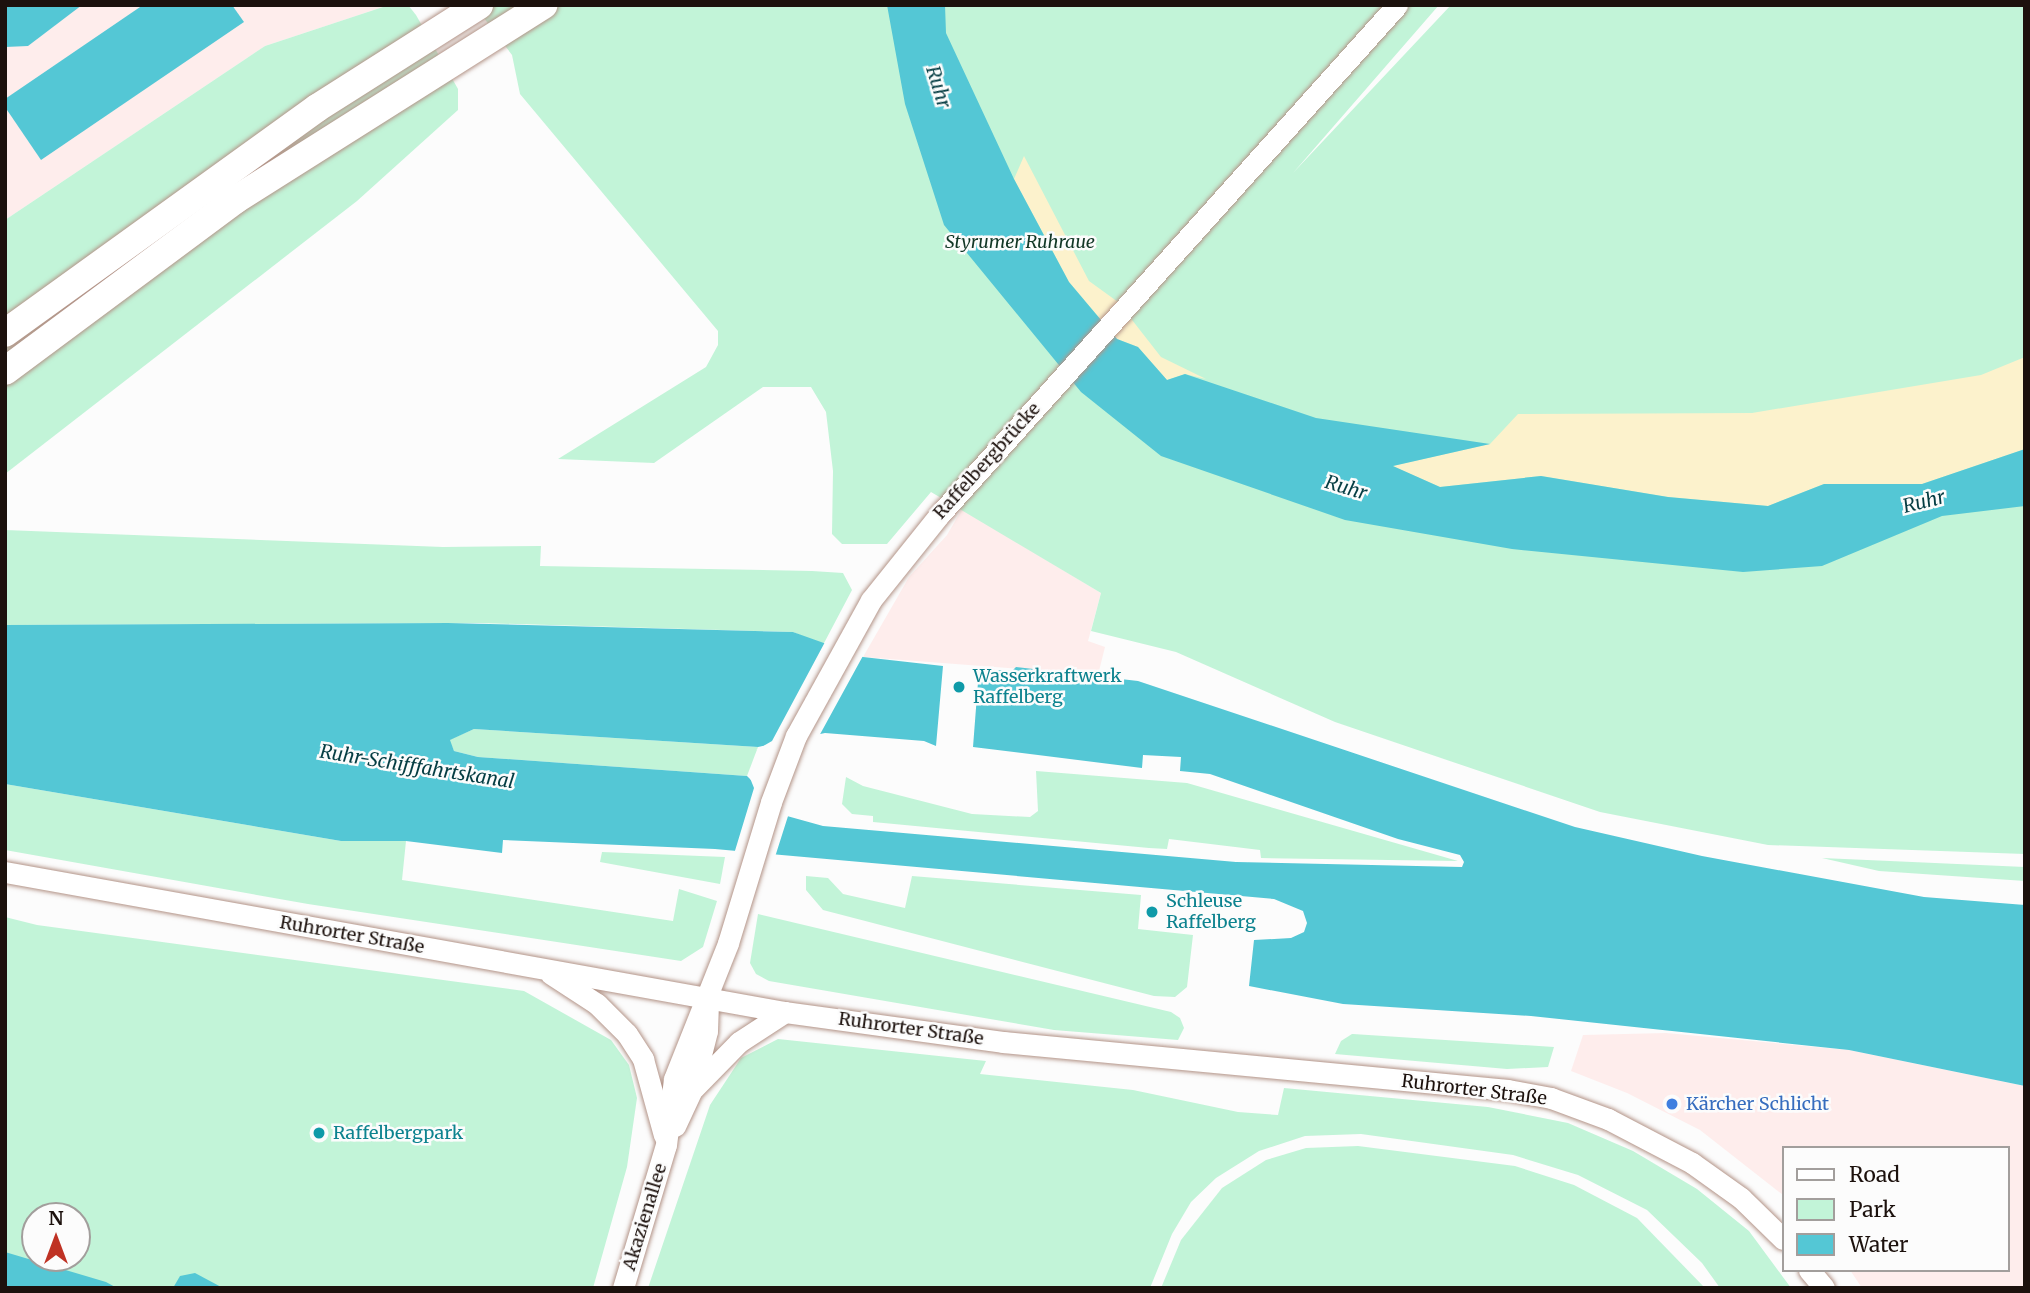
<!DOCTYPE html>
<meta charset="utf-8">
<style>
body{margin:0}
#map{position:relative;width:2030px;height:1293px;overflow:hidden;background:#fcfcfc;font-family:Merriweather,serif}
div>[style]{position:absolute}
.industrial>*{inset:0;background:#feedec}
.green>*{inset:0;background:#c2f4d8}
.sand>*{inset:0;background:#fcf2cc}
.water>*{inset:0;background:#54c7d5}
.pier>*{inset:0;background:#fcfcfc}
.roads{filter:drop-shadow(0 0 2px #b39488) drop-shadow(0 0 2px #b39488)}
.secondary>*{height:21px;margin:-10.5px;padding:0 10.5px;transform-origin:10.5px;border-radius:10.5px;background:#fff}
.highway>*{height:28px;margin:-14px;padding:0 14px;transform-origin:14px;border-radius:14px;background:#fff}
.dots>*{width:19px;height:19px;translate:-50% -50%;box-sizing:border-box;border:4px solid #fcfcfc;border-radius:50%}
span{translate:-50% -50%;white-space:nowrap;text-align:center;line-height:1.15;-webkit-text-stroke:5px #fcfcfc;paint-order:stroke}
.park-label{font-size:18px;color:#123726;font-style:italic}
.street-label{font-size:18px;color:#1c110d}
.culture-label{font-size:18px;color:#0d838f}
.left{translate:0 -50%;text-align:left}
.shop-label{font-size:18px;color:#366cbe}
.water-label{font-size:19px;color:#053d43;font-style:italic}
.frame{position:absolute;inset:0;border:7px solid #1c110d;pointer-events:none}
.legend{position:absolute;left:1782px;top:1146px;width:228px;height:126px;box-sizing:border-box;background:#fcfcfc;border:2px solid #a29e9c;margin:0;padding:9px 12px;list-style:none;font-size:21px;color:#1c110d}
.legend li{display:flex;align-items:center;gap:14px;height:35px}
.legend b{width:35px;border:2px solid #a29e9c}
.north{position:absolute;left:21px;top:1202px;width:70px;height:70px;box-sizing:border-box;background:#fcfcfc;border:2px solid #a29e9c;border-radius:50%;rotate:0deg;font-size:19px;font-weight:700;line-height:28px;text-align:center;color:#1c110d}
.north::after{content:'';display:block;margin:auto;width:24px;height:32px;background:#bf3224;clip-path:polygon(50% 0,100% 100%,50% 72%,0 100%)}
</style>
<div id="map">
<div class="industrial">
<div style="clip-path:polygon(5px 5px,389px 5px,265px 46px,5px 220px)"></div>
<div style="clip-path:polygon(962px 509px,1101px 593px,1088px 641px,1105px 647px,1098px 675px,863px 657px,909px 577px,947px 535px)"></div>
<div style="clip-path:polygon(1666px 1033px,1849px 1050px,2025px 1086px,2025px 1288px,1862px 1288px,1850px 1270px,2007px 1270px,2007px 1148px,1783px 1148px,1783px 1195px,1700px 1130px,1627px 1093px,1571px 1071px,1583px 1035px)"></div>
</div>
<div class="green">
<div style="clip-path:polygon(389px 5px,408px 5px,416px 15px,458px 89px,458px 110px,357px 201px,5px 474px,5px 220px,265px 46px)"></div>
<div style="clip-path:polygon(474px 5px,1439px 5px,1293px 173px,1451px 5px,2025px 5px,2025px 854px,1768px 845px,1600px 812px,1335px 722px,1176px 652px,1091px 631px,1101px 593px,931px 492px,887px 544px,842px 544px,832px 534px,833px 471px,826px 412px,811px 387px,763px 387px,654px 463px,558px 459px,706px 367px,718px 345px,718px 331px,520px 94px,512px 55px)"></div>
<div style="clip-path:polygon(5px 530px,443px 547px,541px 546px,540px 566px,812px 571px,843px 573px,852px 590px,823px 645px,793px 632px,478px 623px,5px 625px)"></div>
<div style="clip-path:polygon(474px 729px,758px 747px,747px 776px,478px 757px,454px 751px,449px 740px)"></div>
<div style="clip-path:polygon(1036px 771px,1187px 783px,1458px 861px,1261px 858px,1260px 850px,1169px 839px,1167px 849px,1149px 848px,873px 822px,873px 816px,852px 814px,842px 804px,846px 777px,863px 786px,972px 814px,1030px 817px,1038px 811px)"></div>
<div style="clip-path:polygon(5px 784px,341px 841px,406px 841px,402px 880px,673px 921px,679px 889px,717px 901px,703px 947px,681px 961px,308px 904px,5px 850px)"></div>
<div style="clip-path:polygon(602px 852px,725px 857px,720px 884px,600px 862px)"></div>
<div style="clip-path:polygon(1822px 858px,2025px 867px,2025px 881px,1879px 871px)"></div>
<div style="clip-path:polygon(806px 876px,828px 878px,843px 894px,905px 908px,912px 876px,1141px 895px,1138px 929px,1193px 935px,1187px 987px,1175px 997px,1154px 996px,823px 910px,806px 890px)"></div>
<div style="clip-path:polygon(758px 914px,1171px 1012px,1180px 1018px,1184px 1028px,1178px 1040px,1054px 1030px,769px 981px,756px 974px,750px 963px)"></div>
<div style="clip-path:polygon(evenodd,5px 917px,37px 925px,524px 991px,611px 1040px,629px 1065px,637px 1098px,627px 1167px,593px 1288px,5px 1288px,5px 917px,35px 1216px,77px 1216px,77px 1258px,35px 1258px,35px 1216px)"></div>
<div style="clip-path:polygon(1352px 1034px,1353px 1034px,1554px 1047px,1548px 1067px,1507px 1069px,1335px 1054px,1341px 1041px)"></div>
<div style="clip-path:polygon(778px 1039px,986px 1061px,980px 1074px,1133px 1090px,1238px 1112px,1278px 1115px,1284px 1088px,1488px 1107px,1568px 1123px,1633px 1151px,1697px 1189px,1749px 1231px,1791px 1288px,1720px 1288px,1702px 1263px,1647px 1210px,1578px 1175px,1513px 1155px,1361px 1134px,1305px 1136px,1259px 1151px,1216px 1178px,1191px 1202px,1172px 1234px,1150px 1288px,648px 1288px,710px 1105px,741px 1058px)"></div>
<div style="clip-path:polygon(1358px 1146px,1515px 1166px,1574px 1185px,1637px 1218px,1705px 1288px,1161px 1288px,1181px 1240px,1222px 1188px,1266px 1160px,1306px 1148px)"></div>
</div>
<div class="sand">
<div style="clip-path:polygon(1024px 156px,1089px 281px,1118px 302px,1161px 357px,1206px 379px,1185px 374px,1167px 380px,1138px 347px,1117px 339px,1069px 282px,1014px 179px)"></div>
<div style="clip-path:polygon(2025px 357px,2025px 449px,1922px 484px,1824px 484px,1768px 506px,1668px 497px,1541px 476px,1440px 487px,1392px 466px,1490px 444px,1518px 414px,1752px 413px,1981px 375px)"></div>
</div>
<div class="water">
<div style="clip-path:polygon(5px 5px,82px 5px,28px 46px,5px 47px)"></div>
<div style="clip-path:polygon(143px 5px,232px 5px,244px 22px,41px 160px,5px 107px,5px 99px)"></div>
<div style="clip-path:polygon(887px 5px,945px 5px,946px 33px,1014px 179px,1069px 282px,1117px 339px,1138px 347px,1167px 380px,1185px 374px,1316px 418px,1490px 444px,1393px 466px,1440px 487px,1541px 476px,1668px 497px,1768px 506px,1824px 484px,1922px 484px,2025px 449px,2025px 506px,1942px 516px,1822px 566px,1743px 572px,1512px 549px,1345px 520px,1161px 456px,1081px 392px,944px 225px,905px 104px)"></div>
<div style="clip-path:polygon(448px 623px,793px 632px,863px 657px,943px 666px,936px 746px,924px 741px,825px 733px,758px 747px,474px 729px,450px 740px,454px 751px,478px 757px,747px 776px,787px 816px,823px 826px,1236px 862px,1462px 867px,1464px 862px,1460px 855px,1398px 839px,1210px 774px,1180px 771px,1181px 757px,1143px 755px,1142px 768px,973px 747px,979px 669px,1012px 671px,1016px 667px,1138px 681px,1575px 827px,1702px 856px,1924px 897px,2025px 905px,2025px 1086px,1849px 1050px,1531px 1016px,1343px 1004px,1249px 986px,1254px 940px,1291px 938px,1304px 932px,1307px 923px,1303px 911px,1274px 899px,715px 849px,503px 840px,502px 853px,406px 841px,341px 841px,5px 784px,5px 625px)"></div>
<div style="clip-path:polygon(5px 1252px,106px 1282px,117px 1288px,5px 1288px)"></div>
<div style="clip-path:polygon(195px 1273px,223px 1288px,173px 1288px,180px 1276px)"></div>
</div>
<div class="pier">
<div style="clip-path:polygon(825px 642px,864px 654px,818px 738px,756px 750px,772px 741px)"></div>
<div style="clip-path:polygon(748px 773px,789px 813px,775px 857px,734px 854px,754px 788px)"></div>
</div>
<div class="roads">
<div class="secondary">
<div style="left:5px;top:872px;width:792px;rotate:10.18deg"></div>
<div style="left:785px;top:1012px;width:220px;rotate:7.8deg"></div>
<div style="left:1003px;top:1042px;width:507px;rotate:5.43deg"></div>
<div style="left:1508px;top:1090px;width:44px;rotate:10.5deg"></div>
<div style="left:1551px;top:1098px;width:61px;rotate:20.2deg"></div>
<div style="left:1608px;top:1119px;width:95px;rotate:27.6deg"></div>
<div style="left:1692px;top:1163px;width:60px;rotate:35.5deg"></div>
<div style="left:1741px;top:1198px;width:59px;rotate:44.3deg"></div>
<div style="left:551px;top:974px;width:55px;rotate:33.1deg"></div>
<div style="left:597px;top:1004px;width:42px;rotate:45deg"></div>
<div style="left:627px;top:1034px;width:30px;rotate:57deg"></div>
<div style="left:643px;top:1059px;width:79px;rotate:74.6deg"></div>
<div style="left:694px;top:1088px;width:64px;rotate:-45.6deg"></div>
<div style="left:739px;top:1042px;width:55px;rotate:-33.1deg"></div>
<div style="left:675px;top:1126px;width:40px;rotate:-65deg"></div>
<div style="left:692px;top:1090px;width:61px;rotate:-75.7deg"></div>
<div style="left:707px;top:1031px;width:28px;rotate:-88deg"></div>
<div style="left:1809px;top:1270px;width:23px;rotate:50deg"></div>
<div style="left:623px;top:1288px;width:149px;rotate:-73.3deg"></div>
<div style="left:666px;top:1145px;width:66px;rotate:-83.1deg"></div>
<div style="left:674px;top:1079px;width:146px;rotate:-68.3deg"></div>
<div style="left:728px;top:943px;width:147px;rotate:-73deg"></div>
<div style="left:771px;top:802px;width:71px;rotate:-69.3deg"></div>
<div style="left:796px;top:736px;width:155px;rotate:-61.1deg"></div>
<div style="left:871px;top:600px;width:110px;rotate:-51.3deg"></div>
<div style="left:940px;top:514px;width:684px;rotate:-48.08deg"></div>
</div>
<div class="highway">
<div style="left:5px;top:333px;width:385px;rotate:-35.8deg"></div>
<div style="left:317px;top:108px;width:192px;rotate:-32.4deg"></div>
<div style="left:5px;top:371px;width:287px;rotate:-36.6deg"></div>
<div style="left:235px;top:200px;width:365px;rotate:-32.3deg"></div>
</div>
</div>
<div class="dots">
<div style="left:959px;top:687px;background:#0f9aa8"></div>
<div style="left:1152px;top:912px;background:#0f9aa8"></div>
<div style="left:1672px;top:1104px;background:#3f7fe0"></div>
<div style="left:319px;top:1133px;background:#0f9aa8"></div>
</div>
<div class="park-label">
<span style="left:1020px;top:242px">Styrumer Ruhraue</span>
</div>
<div class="street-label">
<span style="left:987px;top:461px;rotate:-48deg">Raffelbergbrücke</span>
<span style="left:352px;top:935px;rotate:10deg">Ruhrorter Straße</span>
<span style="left:911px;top:1029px;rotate:8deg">Ruhrorter Straße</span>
<span style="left:1474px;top:1090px;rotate:7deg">Ruhrorter Straße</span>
<span style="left:645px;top:1217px;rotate:-73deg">Akazienallee</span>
</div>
<div class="culture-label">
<span class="left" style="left:973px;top:687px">Wasserkraftwerk<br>Raffelberg</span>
<span class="left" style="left:1166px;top:912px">Schleuse<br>Raffelberg</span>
<span class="left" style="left:333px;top:1133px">Raffelbergpark</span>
</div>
<div class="shop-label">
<span class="left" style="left:1686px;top:1104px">Kärcher Schlicht</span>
</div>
<div class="water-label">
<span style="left:938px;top:87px;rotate:73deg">Ruhr</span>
<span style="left:1346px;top:488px;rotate:17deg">Ruhr</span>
<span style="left:1924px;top:502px;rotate:-14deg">Ruhr</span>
<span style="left:417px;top:767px;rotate:9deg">Ruhr-Schifffahrtskanal</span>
</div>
<div class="frame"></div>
<ul class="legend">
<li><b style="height:9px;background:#fff"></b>Road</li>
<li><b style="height:19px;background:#c2f4d8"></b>Park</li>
<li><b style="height:19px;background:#54c7d5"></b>Water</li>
</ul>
<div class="north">N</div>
</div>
